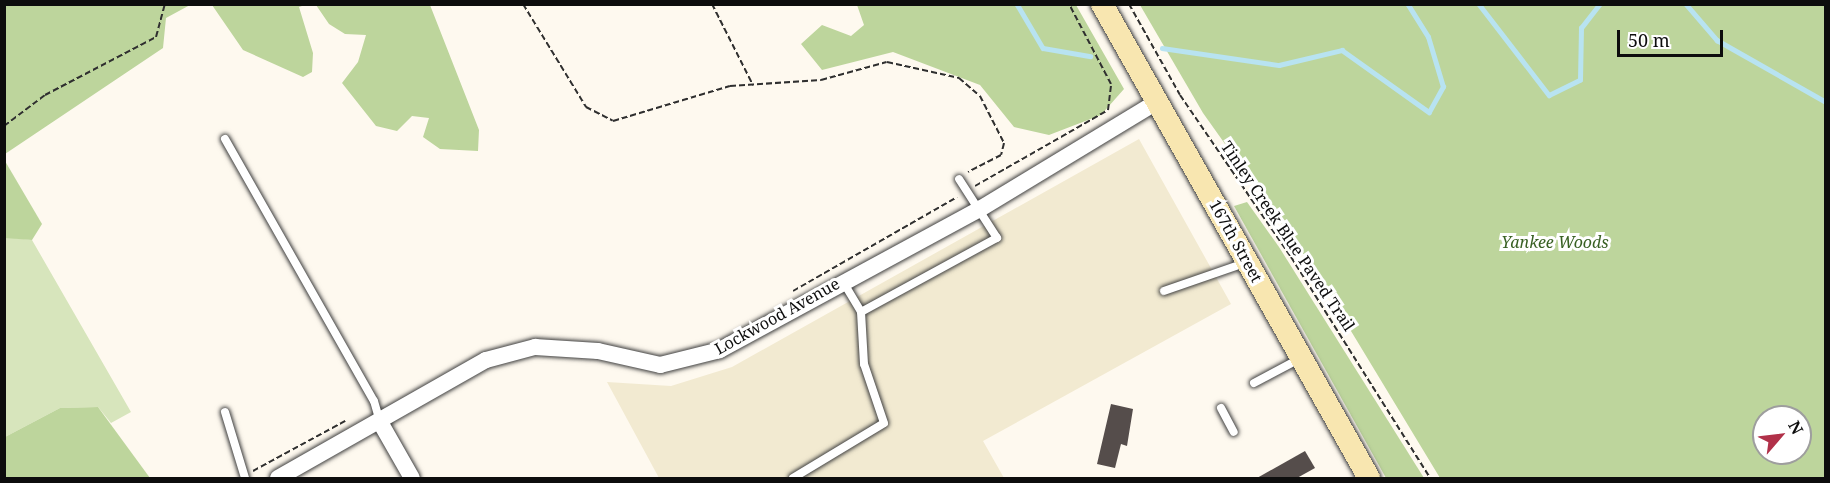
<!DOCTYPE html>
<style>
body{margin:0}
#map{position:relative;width:1830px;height:483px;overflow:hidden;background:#fef9ef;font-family:"Noto Serif",serif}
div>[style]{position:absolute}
.farmland>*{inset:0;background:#f2ead1}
.green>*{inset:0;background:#d7e5bc}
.forest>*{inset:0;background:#bdd59c}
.stream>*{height:4.5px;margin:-2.25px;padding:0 2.25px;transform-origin:2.25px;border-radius:2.25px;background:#b8e3f1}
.building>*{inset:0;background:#554d4b}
.path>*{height:2px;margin-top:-1px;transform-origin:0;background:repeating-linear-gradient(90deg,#2f2f2f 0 6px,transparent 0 9px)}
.roads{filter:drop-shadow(0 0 2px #404040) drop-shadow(0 0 2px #404040)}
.lane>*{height:8px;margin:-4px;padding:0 4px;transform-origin:4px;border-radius:4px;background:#fff}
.street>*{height:16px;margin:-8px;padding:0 8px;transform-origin:8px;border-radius:8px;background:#fff}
.secondary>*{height:22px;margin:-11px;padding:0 11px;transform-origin:11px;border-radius:11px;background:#f8e6b0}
span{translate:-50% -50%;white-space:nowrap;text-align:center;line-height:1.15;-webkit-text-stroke:6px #fff;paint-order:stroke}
.street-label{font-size:16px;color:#0d0d0d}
.park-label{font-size:16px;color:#386023;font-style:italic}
.frame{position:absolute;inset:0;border:6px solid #0d0d0d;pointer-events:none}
.north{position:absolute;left:1752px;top:405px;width:60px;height:60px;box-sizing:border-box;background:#fff;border:2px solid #9e9e9e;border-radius:50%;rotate:62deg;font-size:16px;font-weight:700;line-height:24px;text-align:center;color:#0d0d0d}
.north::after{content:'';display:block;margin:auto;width:21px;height:27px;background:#b13149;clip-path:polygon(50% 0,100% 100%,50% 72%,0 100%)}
.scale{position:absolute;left:1617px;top:30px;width:106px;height:27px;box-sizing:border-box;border:3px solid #0d0d0d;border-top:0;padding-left:8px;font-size:18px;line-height:21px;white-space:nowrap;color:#0d0d0d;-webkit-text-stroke:4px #fff;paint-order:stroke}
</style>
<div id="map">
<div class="farmland">
<div style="clip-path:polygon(1139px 139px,1231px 304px,983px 441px,1004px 478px,659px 478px,607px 382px,671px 386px,732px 367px)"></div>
</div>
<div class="green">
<div style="clip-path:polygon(6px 237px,32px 240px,131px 412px,111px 423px,98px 407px,60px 408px,5px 437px)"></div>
</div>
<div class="forest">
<div style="clip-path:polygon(5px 4px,190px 4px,190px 5px,166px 18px,163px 48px,5px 154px)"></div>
<div style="clip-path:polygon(212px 5px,305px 5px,299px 7px,313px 53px,312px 72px,303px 77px,243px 50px)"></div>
<div style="clip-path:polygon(316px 5px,430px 5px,479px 130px,478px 151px,440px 149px,423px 137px,429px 118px,412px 116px,397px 131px,376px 126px,342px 83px,358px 62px,366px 35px,345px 34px,329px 24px)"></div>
<div style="clip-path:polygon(857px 5px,1076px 5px,1124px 89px,1101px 115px,1049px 135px,1014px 127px,980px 85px,893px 52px,822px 70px,801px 44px,822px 25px,851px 36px,864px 25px)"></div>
<div style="clip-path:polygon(evenodd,1140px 5px,1825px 5px,1825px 478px,1440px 478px,1311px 265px,1203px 113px,1140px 5px,1764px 417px,1800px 417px,1800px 453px,1764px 453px,1764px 417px)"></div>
<div style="clip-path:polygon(5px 161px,42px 224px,32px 240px,5px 238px)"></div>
<div style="clip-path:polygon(1247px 202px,1279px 247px,1424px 478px,1386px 478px,1234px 206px)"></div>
<div style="clip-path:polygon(98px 407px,150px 478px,5px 478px,5px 437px,60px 408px)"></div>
</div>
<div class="stream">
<div style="left:1017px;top:4px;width:51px;rotate:59.4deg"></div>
<div style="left:1043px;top:48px;width:48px;rotate:9.7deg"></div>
<div style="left:1479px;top:4px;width:115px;rotate:52.4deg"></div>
<div style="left:1549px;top:95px;width:34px;rotate:-26deg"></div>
<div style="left:1580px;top:80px;width:52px;rotate:-88.9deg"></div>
<div style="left:1581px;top:28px;width:31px;rotate:-52deg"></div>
<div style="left:1686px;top:4px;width:48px;rotate:49.3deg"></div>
<div style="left:1717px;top:40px;width:125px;rotate:29.6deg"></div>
<div style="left:1162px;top:48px;width:118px;rotate:8.3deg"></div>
<div style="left:1279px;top:65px;width:65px;rotate:-13.4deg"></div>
<div style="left:1342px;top:50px;width:107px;rotate:35.5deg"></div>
<div style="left:1429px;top:112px;width:29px;rotate:-61deg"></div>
<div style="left:1443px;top:87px;width:52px;rotate:-106.7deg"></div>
<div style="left:1428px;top:37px;width:39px;rotate:-122deg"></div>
</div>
<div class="building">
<div style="clip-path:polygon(1111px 404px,1133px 409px,1127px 446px,1121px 444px,1115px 468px,1097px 464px)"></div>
<div style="clip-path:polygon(1305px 451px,1315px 468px,1297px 478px,1257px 478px)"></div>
</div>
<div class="path">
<div style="left:523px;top:4px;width:121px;rotate:58.5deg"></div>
<div style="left:586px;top:107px;width:30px;rotate:27deg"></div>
<div style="left:613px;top:121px;width:122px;rotate:-16.7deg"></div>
<div style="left:730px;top:86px;width:91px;rotate:-3.8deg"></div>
<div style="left:821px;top:80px;width:68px;rotate:-15.3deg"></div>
<div style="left:887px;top:62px;width:74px;rotate:12.5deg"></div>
<div style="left:959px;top:78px;width:28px;rotate:41deg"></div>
<div style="left:980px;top:96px;width:53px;rotate:62.9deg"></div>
<div style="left:1004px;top:143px;width:12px;rotate:104deg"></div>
<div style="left:1001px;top:155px;width:37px;rotate:153deg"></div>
<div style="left:712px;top:4px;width:91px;rotate:63.2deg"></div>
<div style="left:1129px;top:4px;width:104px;rotate:60.7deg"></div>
<div style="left:1180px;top:95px;width:196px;rotate:55.6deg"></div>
<div style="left:1291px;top:257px;width:261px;rotate:57.8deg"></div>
<div style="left:4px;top:126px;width:51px;rotate:-37.1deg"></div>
<div style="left:45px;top:95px;width:125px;rotate:-27.6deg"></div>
<div style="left:156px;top:37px;width:34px;rotate:-75deg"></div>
<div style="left:975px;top:186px;width:153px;rotate:-29.7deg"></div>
<div style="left:1108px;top:110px;width:26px;rotate:-83deg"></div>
<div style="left:1111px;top:84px;width:90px;rotate:-117.7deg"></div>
<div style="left:793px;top:291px;width:189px;rotate:-29.8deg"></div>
<div style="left:253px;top:471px;width:105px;rotate:-28.5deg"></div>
</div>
<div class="roads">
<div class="lane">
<div style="left:225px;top:139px;width:301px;rotate:60.4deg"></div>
<div style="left:374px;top:401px;width:22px;rotate:74deg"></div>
<div style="left:842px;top:280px;width:37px;rotate:59deg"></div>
<div style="left:861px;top:312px;width:155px;rotate:-28.6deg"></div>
<div style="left:997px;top:238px;width:70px;rotate:-122.8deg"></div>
<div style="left:1164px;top:291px;width:86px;rotate:-19.1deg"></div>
<div style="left:1254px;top:383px;width:53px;rotate:-28deg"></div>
<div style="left:1221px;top:408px;width:27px;rotate:62deg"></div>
<div style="left:225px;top:412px;width:69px;rotate:73.1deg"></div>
<div style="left:793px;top:478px;width:106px;rotate:-31.1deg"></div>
<div style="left:884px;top:423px;width:62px;rotate:-108.7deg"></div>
<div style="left:864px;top:364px;width:52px;rotate:-93.3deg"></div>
</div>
<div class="street">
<div style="left:380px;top:422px;width:64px;rotate:60.3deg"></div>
<div style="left:278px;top:478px;width:239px;rotate:-29.6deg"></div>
<div style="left:486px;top:360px;width:51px;rotate:-14.9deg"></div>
<div style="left:535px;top:347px;width:63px;rotate:3.6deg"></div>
<div style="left:598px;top:351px;width:64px;rotate:12.7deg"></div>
<div style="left:660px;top:365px;width:62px;rotate:-14deg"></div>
<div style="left:720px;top:350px;width:296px;rotate:-28.5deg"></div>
<div style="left:980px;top:209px;width:207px;rotate:-31.2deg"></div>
</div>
<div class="secondary">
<div style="left:1102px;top:4px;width:544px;rotate:60.61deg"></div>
</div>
</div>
<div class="street-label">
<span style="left:1288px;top:236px;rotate:56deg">Tinley Creek Blue Paved Trail</span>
<span style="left:1236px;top:241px;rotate:61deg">167th Street</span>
<span style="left:777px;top:316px;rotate:-29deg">Lockwood Avenue</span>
</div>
<div class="park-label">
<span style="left:1555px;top:242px">Yankee Woods</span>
</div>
<div class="frame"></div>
<div class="north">N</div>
<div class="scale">50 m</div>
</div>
